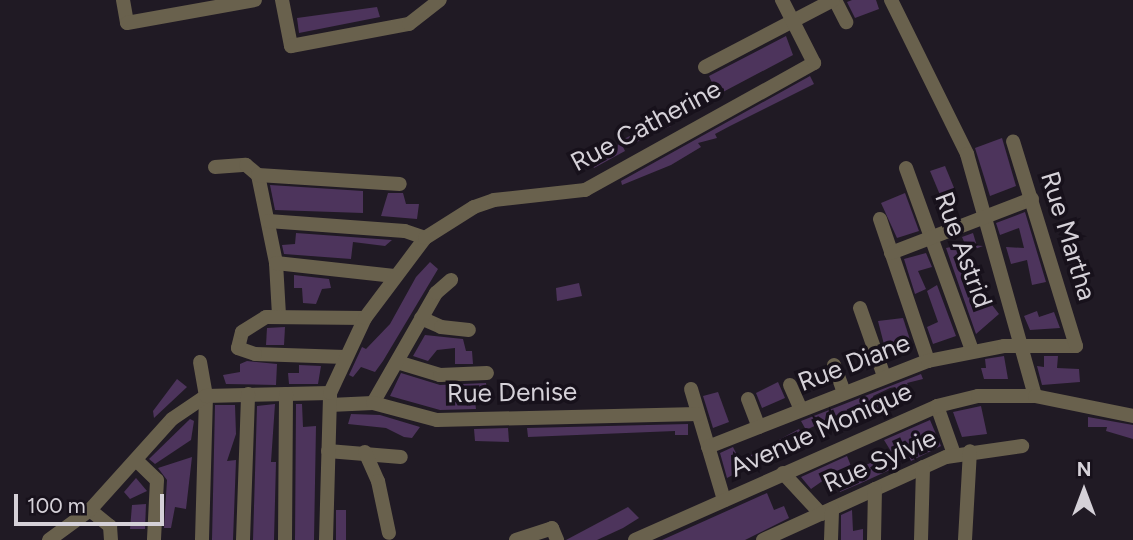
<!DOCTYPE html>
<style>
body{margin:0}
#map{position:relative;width:1133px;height:540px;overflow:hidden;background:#201a24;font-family:Figtree,sans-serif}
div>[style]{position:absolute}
.building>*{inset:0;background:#4d345c}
.minor>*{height:14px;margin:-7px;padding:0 7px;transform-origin:7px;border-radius:7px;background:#69614d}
span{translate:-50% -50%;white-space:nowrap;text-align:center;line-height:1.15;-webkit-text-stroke:7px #17111b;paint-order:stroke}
.street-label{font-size:26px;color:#d5d1d8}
.north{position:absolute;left:1049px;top:456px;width:70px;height:70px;-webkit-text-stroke:5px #17111b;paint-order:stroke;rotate:0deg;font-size:19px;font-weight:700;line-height:28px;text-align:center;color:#d5d1d8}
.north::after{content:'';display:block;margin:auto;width:24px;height:32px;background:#d5d1d8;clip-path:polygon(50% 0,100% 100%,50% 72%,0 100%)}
.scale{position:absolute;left:14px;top:494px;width:150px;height:32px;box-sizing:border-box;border:4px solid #d5d1d8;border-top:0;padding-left:9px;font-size:21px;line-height:24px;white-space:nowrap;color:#d5d1d8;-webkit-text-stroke:5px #17111b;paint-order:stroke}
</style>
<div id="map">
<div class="building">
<div style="clip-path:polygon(852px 0,876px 0,879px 9px,855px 18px,847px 2px)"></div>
<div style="clip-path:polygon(377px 7px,380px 17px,299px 33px,297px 18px)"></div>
<div style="clip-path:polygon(786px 36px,793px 55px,689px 110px,686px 103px,714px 87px,709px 76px)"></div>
<div style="clip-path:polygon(810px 76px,814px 84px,730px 126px,715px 134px,717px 138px,698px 143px,701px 147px,671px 165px,622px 185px,621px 181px)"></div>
<div style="clip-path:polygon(667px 117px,671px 126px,628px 146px,624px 139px)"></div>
<div style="clip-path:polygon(1002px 138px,1016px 186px,990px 196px,975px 148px)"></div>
<div style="clip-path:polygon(621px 143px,625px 151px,594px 168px,590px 161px)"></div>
<div style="clip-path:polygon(945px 166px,957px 195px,943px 202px,930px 171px)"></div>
<div style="clip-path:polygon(270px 185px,363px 191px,363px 213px,275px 210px)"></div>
<div style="clip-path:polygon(388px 193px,403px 193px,406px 204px,419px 204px,417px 219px,381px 216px)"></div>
<div style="clip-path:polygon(905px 193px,919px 231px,897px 238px,881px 203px)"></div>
<div style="clip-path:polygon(1025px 212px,1046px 282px,1032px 285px,1027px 260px,1011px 264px,1006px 247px,1024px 248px,1019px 228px,1000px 235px,996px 223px)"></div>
<div style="clip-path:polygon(296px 233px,392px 240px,385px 246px,353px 242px,351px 259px,284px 254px,282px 245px,295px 244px)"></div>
<div style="clip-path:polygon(973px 233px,976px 243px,970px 245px,983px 246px,967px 252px,974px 299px,978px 307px,992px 305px,999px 314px,976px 334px,946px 248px,965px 244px,962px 237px)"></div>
<div style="clip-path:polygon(926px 253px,932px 267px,918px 271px,926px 289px,915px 294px,904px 259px)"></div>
<div style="clip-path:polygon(430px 262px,438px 269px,383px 361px,375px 372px,361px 367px,353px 377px,349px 375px,362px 347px,366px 349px,390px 324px,416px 277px)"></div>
<div style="clip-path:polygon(294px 275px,329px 279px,331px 288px,322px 289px,316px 304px,303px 303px,302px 288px,294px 288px)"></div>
<div style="clip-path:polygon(579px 283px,582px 296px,557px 301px,556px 288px)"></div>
<div style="clip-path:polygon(937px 285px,956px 336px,933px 344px,927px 327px,938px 322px,927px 291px)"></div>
<div style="clip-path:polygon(1037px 311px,1039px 317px,1054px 312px,1060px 328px,1030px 330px,1024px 316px)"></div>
<div style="clip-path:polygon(903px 318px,913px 349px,887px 356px,878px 321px)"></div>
<div style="clip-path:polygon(285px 327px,284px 345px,266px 345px,267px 328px)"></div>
<div style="clip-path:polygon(425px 335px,463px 339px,466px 351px,472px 351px,473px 364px,455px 364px,455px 348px,437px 350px,428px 361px,413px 356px)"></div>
<div style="clip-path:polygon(1004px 356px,1008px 379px,984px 379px,981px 368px,986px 368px,985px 359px)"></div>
<div style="clip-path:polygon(1044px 356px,1058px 356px,1057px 368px,1079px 369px,1080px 382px,1042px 385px,1037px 366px,1044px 367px)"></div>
<div style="clip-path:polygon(247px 361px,277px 364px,276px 385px,226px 384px,223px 375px,240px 372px,240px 364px)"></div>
<div style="clip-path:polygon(299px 365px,321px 366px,318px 384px,289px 384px,288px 373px,299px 373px)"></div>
<div style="clip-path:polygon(825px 366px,829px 380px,806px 389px,801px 374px)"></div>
<div style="clip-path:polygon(401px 373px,440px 385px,486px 383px,487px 390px,474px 392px,476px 409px,440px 410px,390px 396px)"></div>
<div style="clip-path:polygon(921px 374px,923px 379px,907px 383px,913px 395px,902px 401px,895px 387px,890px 388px,873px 396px,880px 410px,853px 422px,848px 410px,806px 430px,801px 421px)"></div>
<div style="clip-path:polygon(177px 379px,187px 387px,154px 418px,153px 411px)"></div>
<div style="clip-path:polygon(778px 382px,785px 398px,762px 408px,756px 393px)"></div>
<div style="clip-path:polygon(718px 392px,729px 422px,713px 428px,703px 396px)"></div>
<div style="clip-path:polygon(275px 404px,271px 462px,276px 462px,274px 540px,253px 540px,257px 406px)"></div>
<div style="clip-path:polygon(296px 404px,302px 404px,303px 427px,316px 426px,314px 540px,295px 540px)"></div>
<div style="clip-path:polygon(215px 405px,235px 405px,236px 434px,227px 461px,236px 460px,233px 540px,212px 540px)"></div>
<div style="clip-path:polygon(981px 406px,987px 434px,962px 437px,953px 412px)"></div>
<div style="clip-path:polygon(351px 414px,380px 415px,420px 427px,412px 438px,404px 437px,386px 428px,348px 424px)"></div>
<div style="clip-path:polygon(1088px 417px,1133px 425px,1133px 439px,1106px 431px,1107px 427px,1088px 427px)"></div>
<div style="clip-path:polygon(190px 419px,194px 421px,191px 440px,155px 464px,149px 459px)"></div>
<div style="clip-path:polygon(930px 420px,941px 446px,911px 461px,907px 453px,894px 468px,859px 484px,840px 492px,831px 475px,811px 489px,801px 477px,847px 456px,853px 471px,892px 453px,884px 440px)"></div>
<div style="clip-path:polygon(688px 424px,688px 435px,675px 435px,675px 431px,528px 437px,527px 428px)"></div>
<div style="clip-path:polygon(508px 428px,509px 442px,475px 441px,474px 429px)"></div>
<div style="clip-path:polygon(799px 429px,808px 445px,764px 465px,761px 460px,727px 478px,720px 453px,733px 447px,740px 461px)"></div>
<div style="clip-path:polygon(192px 457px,186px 509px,175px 507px,171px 528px,164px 528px,167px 480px,158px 468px)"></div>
<div style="clip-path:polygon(136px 478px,147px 491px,130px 499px,124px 492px)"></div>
<div style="clip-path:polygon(767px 493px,774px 510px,784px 506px,789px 518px,745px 540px,662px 540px)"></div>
<div style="clip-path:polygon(146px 504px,145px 529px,130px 529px,132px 505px)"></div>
<div style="clip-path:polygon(628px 507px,639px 518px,623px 528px,597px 540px,566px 540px)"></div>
<div style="clip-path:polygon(336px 510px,346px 510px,346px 540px,336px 540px)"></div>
<div style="clip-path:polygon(852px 510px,853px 531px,863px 529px,863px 540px,841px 540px,841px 515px)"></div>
</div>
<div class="minor">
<div style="left:123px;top:0;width:23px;rotate:80deg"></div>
<div style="left:127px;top:23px;width:130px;rotate:-10.2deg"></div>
<div style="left:282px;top:0;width:47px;rotate:78.9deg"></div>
<div style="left:291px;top:46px;width:120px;rotate:-10.6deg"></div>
<div style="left:409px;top:24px;width:39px;rotate:-38deg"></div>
<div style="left:835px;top:0;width:25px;rotate:63deg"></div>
<div style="left:891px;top:0;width:172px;rotate:63.7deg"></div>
<div style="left:967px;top:154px;width:251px;rotate:74.3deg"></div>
<div style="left:705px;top:67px;width:144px;rotate:-27.6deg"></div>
<div style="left:215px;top:167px;width:31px;rotate:-4deg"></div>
<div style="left:246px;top:165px;width:16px;rotate:40deg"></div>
<div style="left:906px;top:168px;width:194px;rotate:70.1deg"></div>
<div style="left:258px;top:175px;width:90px;rotate:78.4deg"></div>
<div style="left:276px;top:263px;width:52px;rotate:86.7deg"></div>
<div style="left:258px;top:175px;width:142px;rotate:3.6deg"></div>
<div style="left:880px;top:219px;width:150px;rotate:71.3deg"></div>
<div style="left:268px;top:221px;width:137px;rotate:4.2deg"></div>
<div style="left:405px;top:231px;width:21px;rotate:19deg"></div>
<div style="left:891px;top:253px;width:151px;rotate:-21deg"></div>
<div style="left:276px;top:263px;width:119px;rotate:6.3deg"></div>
<div style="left:860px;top:308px;width:72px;rotate:70.6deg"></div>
<div style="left:421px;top:318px;width:22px;rotate:24deg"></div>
<div style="left:441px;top:327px;width:28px;rotate:6deg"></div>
<div style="left:345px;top:357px;width:90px;rotate:-178.1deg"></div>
<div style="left:255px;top:354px;width:18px;rotate:-161deg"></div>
<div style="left:238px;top:348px;width:16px;rotate:-76deg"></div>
<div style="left:242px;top:332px;width:28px;rotate:-32deg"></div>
<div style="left:266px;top:317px;width:99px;rotate:0.6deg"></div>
<div style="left:200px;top:362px;width:35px;rotate:80deg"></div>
<div style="left:206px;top:396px;width:144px;rotate:91.6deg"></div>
<div style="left:397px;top:362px;width:45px;rotate:16.8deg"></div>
<div style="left:440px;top:375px;width:47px;rotate:-2.4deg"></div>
<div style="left:834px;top:365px;width:29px;rotate:70deg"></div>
<div style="left:790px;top:385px;width:27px;rotate:66deg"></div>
<div style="left:691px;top:389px;width:116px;rotate:73.4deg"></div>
<div style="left:748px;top:399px;width:30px;rotate:69deg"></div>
<div style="left:373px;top:403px;width:127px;rotate:-60.2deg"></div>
<div style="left:436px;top:293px;width:20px;rotate:-41deg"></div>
<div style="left:330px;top:405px;width:43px;rotate:-2.7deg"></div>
<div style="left:373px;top:403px;width:66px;rotate:14.9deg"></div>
<div style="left:437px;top:420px;width:261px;rotate:-1.3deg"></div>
<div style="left:937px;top:406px;width:51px;rotate:70.5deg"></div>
<div style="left:708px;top:447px;width:236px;rotate:-21.4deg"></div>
<div style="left:928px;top:361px;width:77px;rotate:-11.2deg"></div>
<div style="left:1004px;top:346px;width:72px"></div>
<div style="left:1076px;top:346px;width:214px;rotate:-107.1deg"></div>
<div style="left:328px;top:451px;width:73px;rotate:4.7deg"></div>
<div style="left:365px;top:452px;width:32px;rotate:66deg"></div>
<div style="left:378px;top:481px;width:53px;rotate:78.1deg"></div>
<div style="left:136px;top:460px;width:29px;rotate:44deg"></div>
<div style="left:157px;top:480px;width:60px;rotate:92.9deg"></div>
<div style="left:783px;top:473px;width:56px;rotate:47.2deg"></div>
<div style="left:90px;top:510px;width:26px;rotate:39deg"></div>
<div style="left:110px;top:526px;width:14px;rotate:86deg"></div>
<div style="left:49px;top:540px;width:51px;rotate:-36.2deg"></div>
<div style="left:90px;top:510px;width:122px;rotate:-48deg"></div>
<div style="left:172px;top:419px;width:41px;rotate:-34.1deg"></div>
<div style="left:206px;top:396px;width:124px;rotate:-1.4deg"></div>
<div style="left:243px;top:540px;width:146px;rotate:-88deg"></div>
<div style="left:285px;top:540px;width:146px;rotate:-89.6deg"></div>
<div style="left:326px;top:540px;width:147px;rotate:-88.4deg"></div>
<div style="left:330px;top:393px;width:83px;rotate:-65deg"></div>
<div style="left:365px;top:318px;width:100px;rotate:-53.1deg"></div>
<div style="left:425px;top:238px;width:58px;rotate:-32.3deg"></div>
<div style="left:474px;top:207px;width:21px;rotate:-19deg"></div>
<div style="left:494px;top:200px;width:92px;rotate:-6.3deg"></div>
<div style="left:585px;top:190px;width:262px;rotate:-29deg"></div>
<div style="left:814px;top:63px;width:71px;rotate:-116.9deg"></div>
<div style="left:516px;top:540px;width:38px;rotate:-18deg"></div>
<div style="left:552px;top:528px;width:13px;rotate:67deg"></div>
<div style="left:635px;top:540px;width:330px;rotate:-23.9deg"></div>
<div style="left:937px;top:406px;width:42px;rotate:-13.7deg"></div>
<div style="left:978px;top:396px;width:57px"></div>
<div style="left:1035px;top:396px;width:100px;rotate:11.5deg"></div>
<div style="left:763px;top:540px;width:201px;rotate:-24.4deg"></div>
<div style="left:946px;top:457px;width:77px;rotate:-8.2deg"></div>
<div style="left:831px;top:540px;width:31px;rotate:-88deg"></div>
<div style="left:874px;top:540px;width:51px;rotate:-88.9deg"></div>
<div style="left:921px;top:540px;width:73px;rotate:-88.4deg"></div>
<div style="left:965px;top:540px;width:89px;rotate:-86.8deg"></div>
</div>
<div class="street-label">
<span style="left:646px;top:126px;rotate:-28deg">Rue Catherine</span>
<span style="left:1068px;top:236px;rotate:73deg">Rue Martha</span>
<span style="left:963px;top:250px;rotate:70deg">Rue Astrid</span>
<span style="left:854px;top:363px;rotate:-21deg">Rue Diane</span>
<span style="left:512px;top:393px;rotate:-1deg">Rue Denise</span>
<span style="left:821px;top:430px;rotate:-24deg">Avenue Monique</span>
<span style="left:880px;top:461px;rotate:-24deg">Rue Sylvie</span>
</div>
<div class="north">N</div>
<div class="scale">100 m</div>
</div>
